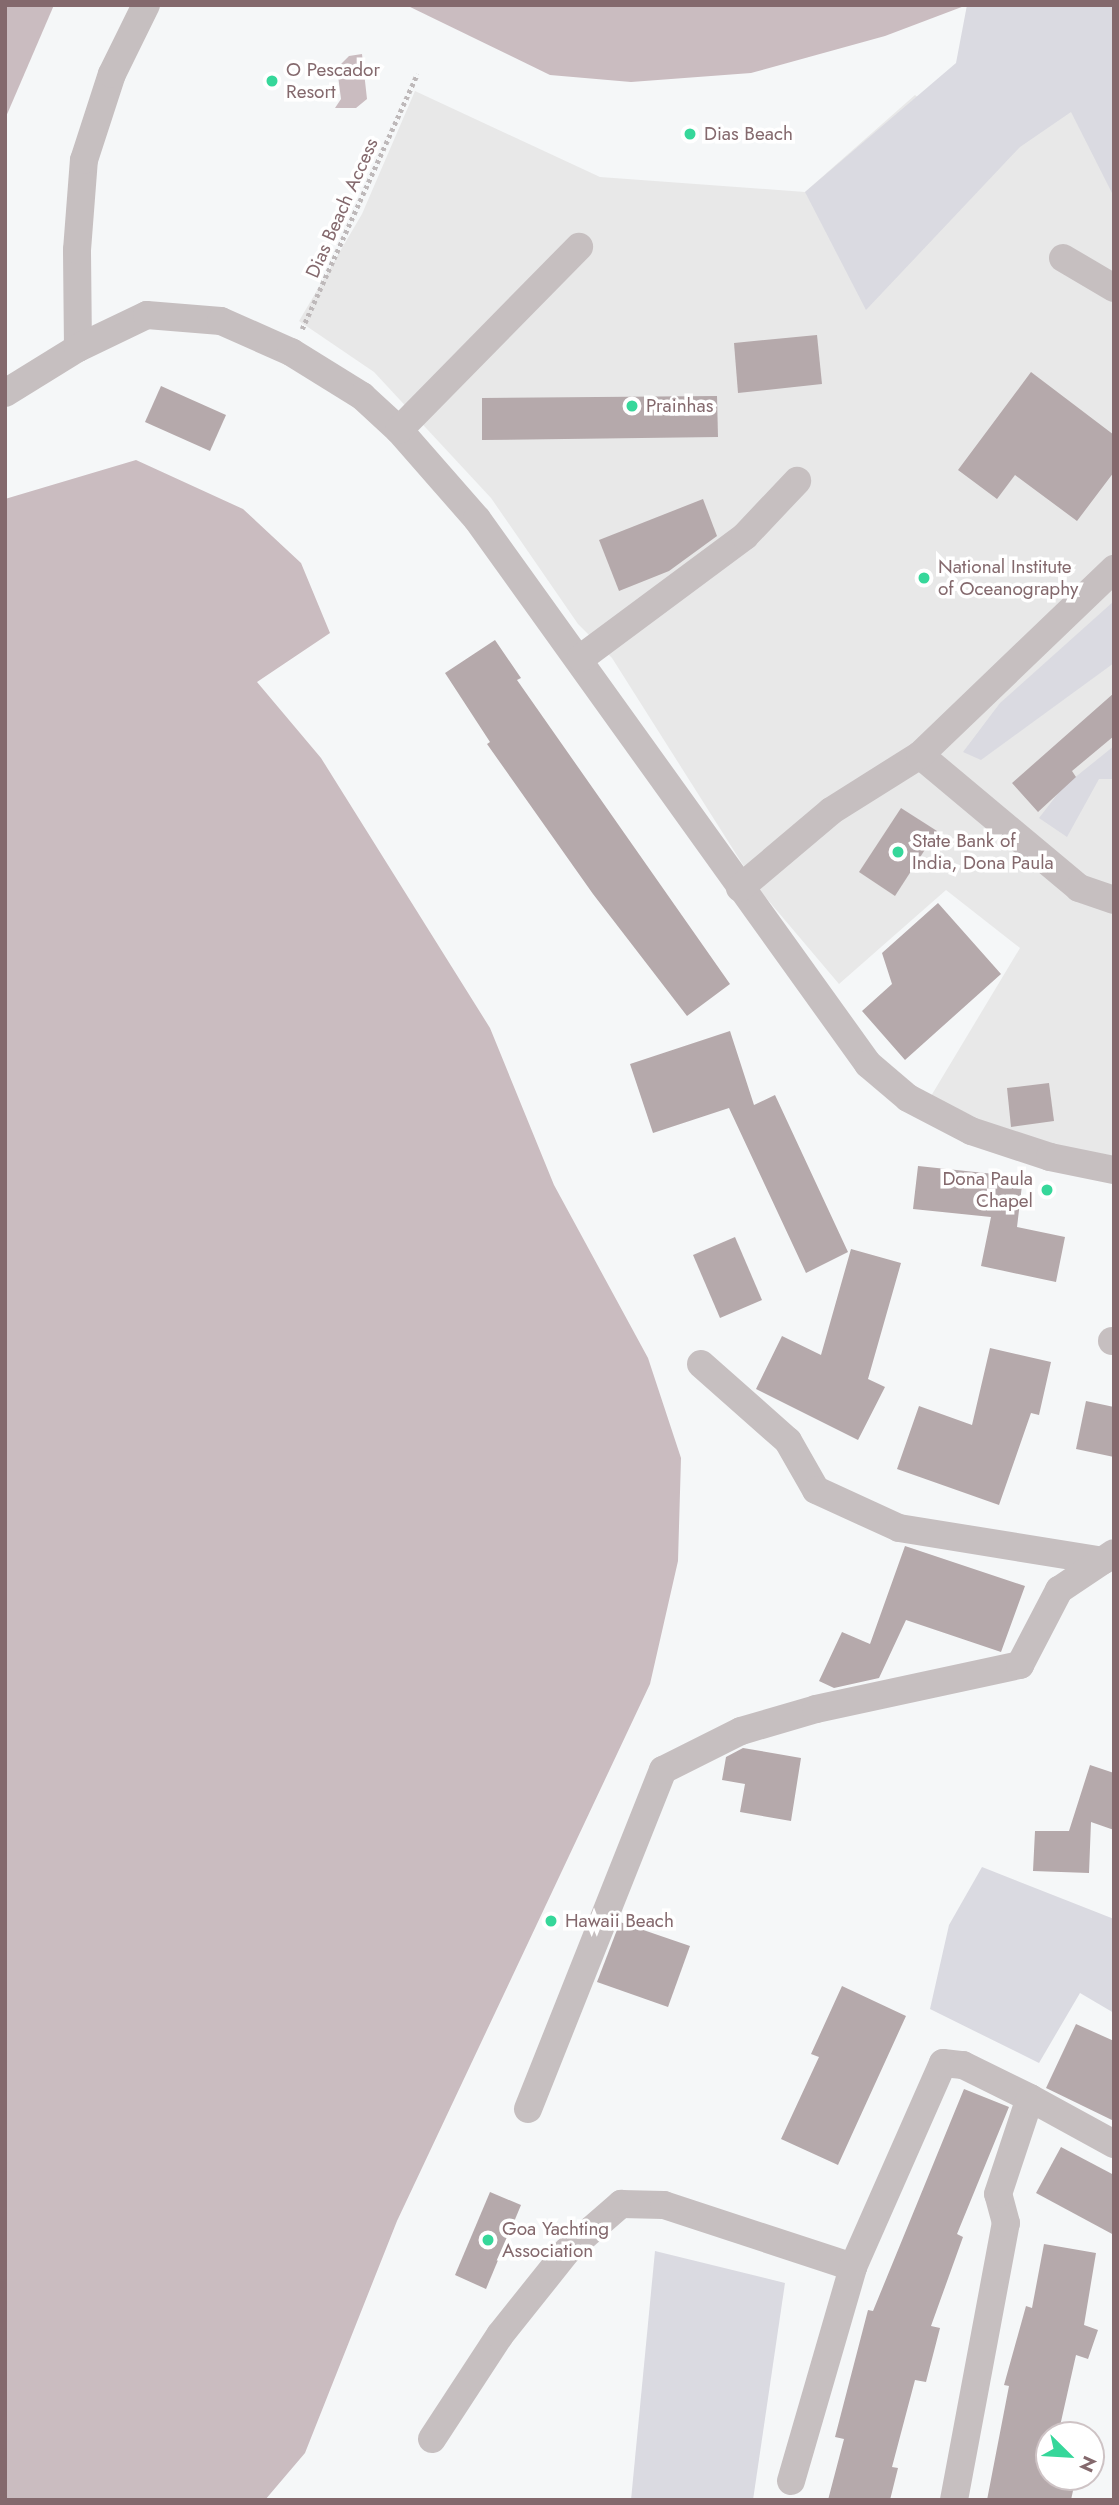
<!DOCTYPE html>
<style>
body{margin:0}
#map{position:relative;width:1119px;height:2505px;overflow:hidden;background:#f5f7f8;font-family:Jost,sans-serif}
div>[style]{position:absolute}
.built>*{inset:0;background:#e8e8e8}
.green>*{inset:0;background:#dadae1}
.water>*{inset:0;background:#cabcc0}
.building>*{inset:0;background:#b5a9ab}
.path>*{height:4.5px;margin-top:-2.25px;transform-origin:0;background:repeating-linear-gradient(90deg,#beb9ba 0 3.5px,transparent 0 7px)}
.minor>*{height:28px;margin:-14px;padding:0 14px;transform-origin:14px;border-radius:14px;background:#c6bfc0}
.dots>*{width:19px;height:19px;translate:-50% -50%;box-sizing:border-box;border:4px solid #fff;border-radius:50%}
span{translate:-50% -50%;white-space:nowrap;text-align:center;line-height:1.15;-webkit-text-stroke:7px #fff;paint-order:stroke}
.poi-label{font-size:19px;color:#84696d}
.left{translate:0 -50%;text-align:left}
.right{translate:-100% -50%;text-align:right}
.street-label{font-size:19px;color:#84696d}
.frame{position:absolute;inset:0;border:7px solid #84696d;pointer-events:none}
.north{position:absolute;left:1035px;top:2421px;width:70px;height:70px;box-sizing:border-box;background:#fff;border:2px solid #cec3c5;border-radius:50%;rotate:114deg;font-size:19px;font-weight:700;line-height:28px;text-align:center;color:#84696d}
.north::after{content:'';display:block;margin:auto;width:24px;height:32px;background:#36d79a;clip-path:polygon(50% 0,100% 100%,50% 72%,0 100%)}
</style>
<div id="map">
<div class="built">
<div style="clip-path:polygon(1114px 5px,1114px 1156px,1020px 1139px,931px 1096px,1020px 948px,946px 890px,839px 984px,757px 887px,612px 658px,578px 624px,491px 498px,374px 372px,299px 321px,362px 214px,415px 91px,600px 177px,805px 192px,915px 95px,986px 149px)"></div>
</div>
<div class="green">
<div style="clip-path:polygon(967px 5px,1114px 5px,1114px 197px,1071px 112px,1020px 147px,866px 310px,805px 192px,956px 63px)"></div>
<div style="clip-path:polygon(1114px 601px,1114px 663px,981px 760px,963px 752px,1000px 703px)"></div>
<div style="clip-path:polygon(1114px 746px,1114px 779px,1099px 779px,1067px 837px,1039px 818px,1063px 787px)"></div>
<div style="clip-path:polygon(982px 1867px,1114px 1919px,1114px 2013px,1080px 1993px,1039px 2063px,930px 2009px,949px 1925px)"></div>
<div style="clip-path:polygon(655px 2251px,785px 2283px,753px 2500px,631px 2500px)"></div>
</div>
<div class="water">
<div style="clip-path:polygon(5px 5px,54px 5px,5px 119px)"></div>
<div style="clip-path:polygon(406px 5px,967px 5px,885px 36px,751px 73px,631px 82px,550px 75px)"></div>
<div style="clip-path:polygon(362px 54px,367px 99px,356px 108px,335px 108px,341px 99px,337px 68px,349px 56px)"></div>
<div style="clip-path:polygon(136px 460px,243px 509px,301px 563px,330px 633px,257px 682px,321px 758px,490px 1028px,554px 1185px,648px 1358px,681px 1458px,678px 1561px,650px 1684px,397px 2221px,305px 2453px,265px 2500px,5px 2500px,5px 499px)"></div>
</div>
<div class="building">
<div style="clip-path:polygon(817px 335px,822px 384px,738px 393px,734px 343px)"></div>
<div style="clip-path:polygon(1031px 372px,1114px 435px,1114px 472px,1077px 521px,1015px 475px,997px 499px,958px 470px)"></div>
<div style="clip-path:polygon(161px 386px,226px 415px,210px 451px,145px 422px)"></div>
<div style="clip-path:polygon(717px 396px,718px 437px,482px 440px,482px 398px)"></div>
<div style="clip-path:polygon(703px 499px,717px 536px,669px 571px,619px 591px,599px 540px)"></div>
<div style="clip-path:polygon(495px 640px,521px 678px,517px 680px,730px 984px,687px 1016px,593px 894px,487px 744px,490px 742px,445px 673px)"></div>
<div style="clip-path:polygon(1114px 693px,1114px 736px,1072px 771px,1076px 777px,1038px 812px,1012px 783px)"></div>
<div style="clip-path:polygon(901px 808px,937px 831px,895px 896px,859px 872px)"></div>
<div style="clip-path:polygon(938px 903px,1001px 974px,905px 1060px,862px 1011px,892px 984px,882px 953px)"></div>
<div style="clip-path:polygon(730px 1031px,754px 1105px,775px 1095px,848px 1252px,806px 1273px,729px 1108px,653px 1133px,630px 1064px)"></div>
<div style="clip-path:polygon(1049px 1083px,1054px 1121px,1011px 1127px,1007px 1088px)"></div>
<div style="clip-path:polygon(918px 1166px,1023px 1177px,1017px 1227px,1065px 1237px,1056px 1282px,981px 1266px,991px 1217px,913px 1209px)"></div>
<div style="clip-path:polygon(735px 1237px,762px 1300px,720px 1318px,693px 1255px)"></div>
<div style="clip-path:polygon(851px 1249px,901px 1263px,868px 1379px,885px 1387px,858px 1440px,756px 1389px,782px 1336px,821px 1355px)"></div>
<div style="clip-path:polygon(990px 1348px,1051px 1362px,1039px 1415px,1031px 1413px,999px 1505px,897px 1469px,919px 1406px,972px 1425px)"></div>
<div style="clip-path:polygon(1086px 1401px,1114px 1407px,1114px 1457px,1076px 1449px)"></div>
<div style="clip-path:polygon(905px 1546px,1025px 1586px,1001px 1652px,906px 1620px,879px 1678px,834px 1688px,819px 1681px,842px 1632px,870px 1644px)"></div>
<div style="clip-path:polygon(743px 1748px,801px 1758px,791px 1821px,740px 1812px,745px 1784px,722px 1780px,726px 1757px)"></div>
<div style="clip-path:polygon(1090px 1765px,1114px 1773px,1114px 1830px,1091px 1822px,1089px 1873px,1033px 1871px,1035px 1831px,1069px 1831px)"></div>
<div style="clip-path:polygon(620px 1922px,690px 1946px,668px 2007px,597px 1982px)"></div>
<div style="clip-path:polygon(842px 1986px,906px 2016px,838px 2165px,781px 2139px,819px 2057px,811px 2054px)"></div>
<div style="clip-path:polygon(1076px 2024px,1114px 2041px,1114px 2121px,1046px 2088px)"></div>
<div style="clip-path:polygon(964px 2089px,1009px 2107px,957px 2234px,963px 2237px,931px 2326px,940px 2328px,926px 2382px,915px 2380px,892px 2467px,898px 2468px,890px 2500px,828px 2500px,844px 2439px,835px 2437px,868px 2310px,873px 2311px)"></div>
<div style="clip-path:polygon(1061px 2147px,1114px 2175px,1114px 2235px,1036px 2193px)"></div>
<div style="clip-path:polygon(490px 2192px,521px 2205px,486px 2289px,455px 2275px)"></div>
<div style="clip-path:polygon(1044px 2244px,1096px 2253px,1084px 2325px,1098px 2330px,1088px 2359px,1076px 2355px,1058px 2435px,1049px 2435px,1049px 2477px,1076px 2477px,1071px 2500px,987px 2500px,1009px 2386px,1004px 2385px,1026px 2306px,1032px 2308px)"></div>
</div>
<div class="path">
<div style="left:302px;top:329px;width:280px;rotate:-65.7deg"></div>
</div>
<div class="minor">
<div style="left:1063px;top:258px;width:59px;rotate:30.5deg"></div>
<div style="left:78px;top:348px;width:98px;rotate:-90.6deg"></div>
<div style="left:77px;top:250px;width:90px;rotate:-85.6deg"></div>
<div style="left:84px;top:160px;width:90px;rotate:-72deg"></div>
<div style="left:112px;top:74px;width:77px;rotate:-63.8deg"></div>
<div style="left:5px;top:393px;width:86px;rotate:-31.7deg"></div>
<div style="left:78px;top:348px;width:76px;rotate:-25.6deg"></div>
<div style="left:147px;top:315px;width:74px;rotate:4.6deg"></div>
<div style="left:221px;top:321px;width:77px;rotate:23.9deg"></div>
<div style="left:291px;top:352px;width:84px;rotate:31.8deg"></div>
<div style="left:362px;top:396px;width:50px;rotate:42.6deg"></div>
<div style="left:399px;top:430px;width:118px;rotate:48.8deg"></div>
<div style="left:477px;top:519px;width:671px;rotate:54.34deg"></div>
<div style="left:868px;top:1064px;width:52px;rotate:40.4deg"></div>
<div style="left:908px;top:1098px;width:71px;rotate:27.6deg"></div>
<div style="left:971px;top:1131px;width:83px;rotate:18.2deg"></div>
<div style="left:1050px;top:1157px;width:65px;rotate:11.5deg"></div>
<div style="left:399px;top:430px;width:257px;rotate:-45.5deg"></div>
<div style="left:581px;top:658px;width:204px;rotate:-36.6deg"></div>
<div style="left:745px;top:536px;width:76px;rotate:-46.6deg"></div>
<div style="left:920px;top:755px;width:207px;rotate:39.9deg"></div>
<div style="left:1079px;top:888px;width:37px;rotate:19deg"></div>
<div style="left:740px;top:888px;width:119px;rotate:-40.2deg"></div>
<div style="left:831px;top:811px;width:105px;rotate:-32.2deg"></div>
<div style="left:920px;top:755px;width:269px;rotate:-43.8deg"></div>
<div style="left:1112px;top:1341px;width:2px"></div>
<div style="left:701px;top:1364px;width:116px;rotate:41.5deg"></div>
<div style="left:788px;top:1441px;width:56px;rotate:60.3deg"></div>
<div style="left:816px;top:1490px;width:91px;rotate:24.6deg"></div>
<div style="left:899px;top:1528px;width:206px;rotate:9.2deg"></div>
<div style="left:528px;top:2109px;width:365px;rotate:-68.3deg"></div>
<div style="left:663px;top:1770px;width:87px;rotate:-26.6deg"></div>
<div style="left:741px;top:1731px;width:78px;rotate:-16.3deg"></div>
<div style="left:816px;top:1709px;width:209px;rotate:-12.2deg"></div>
<div style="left:1020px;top:1665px;width:85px;rotate:-62.5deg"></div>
<div style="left:1059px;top:1590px;width:66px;rotate:-33.9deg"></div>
<div style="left:432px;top:2439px;width:124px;rotate:-56.8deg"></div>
<div style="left:500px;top:2335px;width:107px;rotate:-51.4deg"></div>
<div style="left:567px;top:2251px;width:72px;rotate:-41deg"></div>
<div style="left:621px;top:2204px;width:43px;rotate:1.3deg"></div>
<div style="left:664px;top:2205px;width:199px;rotate:18.2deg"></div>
<div style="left:791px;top:2481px;width:223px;rotate:-73.8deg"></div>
<div style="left:853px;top:2267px;width:223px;rotate:-66.2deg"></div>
<div style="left:943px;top:2063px;width:20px;rotate:6deg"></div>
<div style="left:963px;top:2065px;width:75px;rotate:26.2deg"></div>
<div style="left:954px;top:2500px;width:282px;rotate:-79.4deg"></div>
<div style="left:1006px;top:2223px;width:30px;rotate:-105deg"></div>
<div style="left:998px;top:2194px;width:101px;rotate:-71.6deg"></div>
<div style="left:1030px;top:2098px;width:96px;rotate:28.7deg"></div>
</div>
<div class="dots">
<div style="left:272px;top:81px;background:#36d79a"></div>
<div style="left:690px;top:134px;background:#36d79a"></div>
<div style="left:632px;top:406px;background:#36d79a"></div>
<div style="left:924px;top:578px;background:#36d79a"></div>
<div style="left:898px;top:852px;background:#36d79a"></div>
<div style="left:1047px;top:1190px;background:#36d79a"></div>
<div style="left:551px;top:1921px;background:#36d79a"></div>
<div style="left:488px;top:2240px;background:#36d79a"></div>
</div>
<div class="poi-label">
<span class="left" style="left:286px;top:81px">O Pescador<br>Resort</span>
<span class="left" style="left:704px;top:134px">Dias Beach</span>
<span class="left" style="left:646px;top:406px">Prainhas</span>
<span class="left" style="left:938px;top:578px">National Institute<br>of Oceanography</span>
<span class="left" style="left:912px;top:852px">State Bank of<br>India, Dona Paula</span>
<span class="right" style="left:1033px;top:1190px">Dona Paula<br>Chapel</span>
<span class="left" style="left:565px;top:1921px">Hawaii Beach</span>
<span class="left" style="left:502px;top:2240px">Goa Yachting<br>Association</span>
</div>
<div class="street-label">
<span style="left:342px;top:208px;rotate:-66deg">Dias Beach Access</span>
</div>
<div class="frame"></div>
<div class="north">N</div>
</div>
